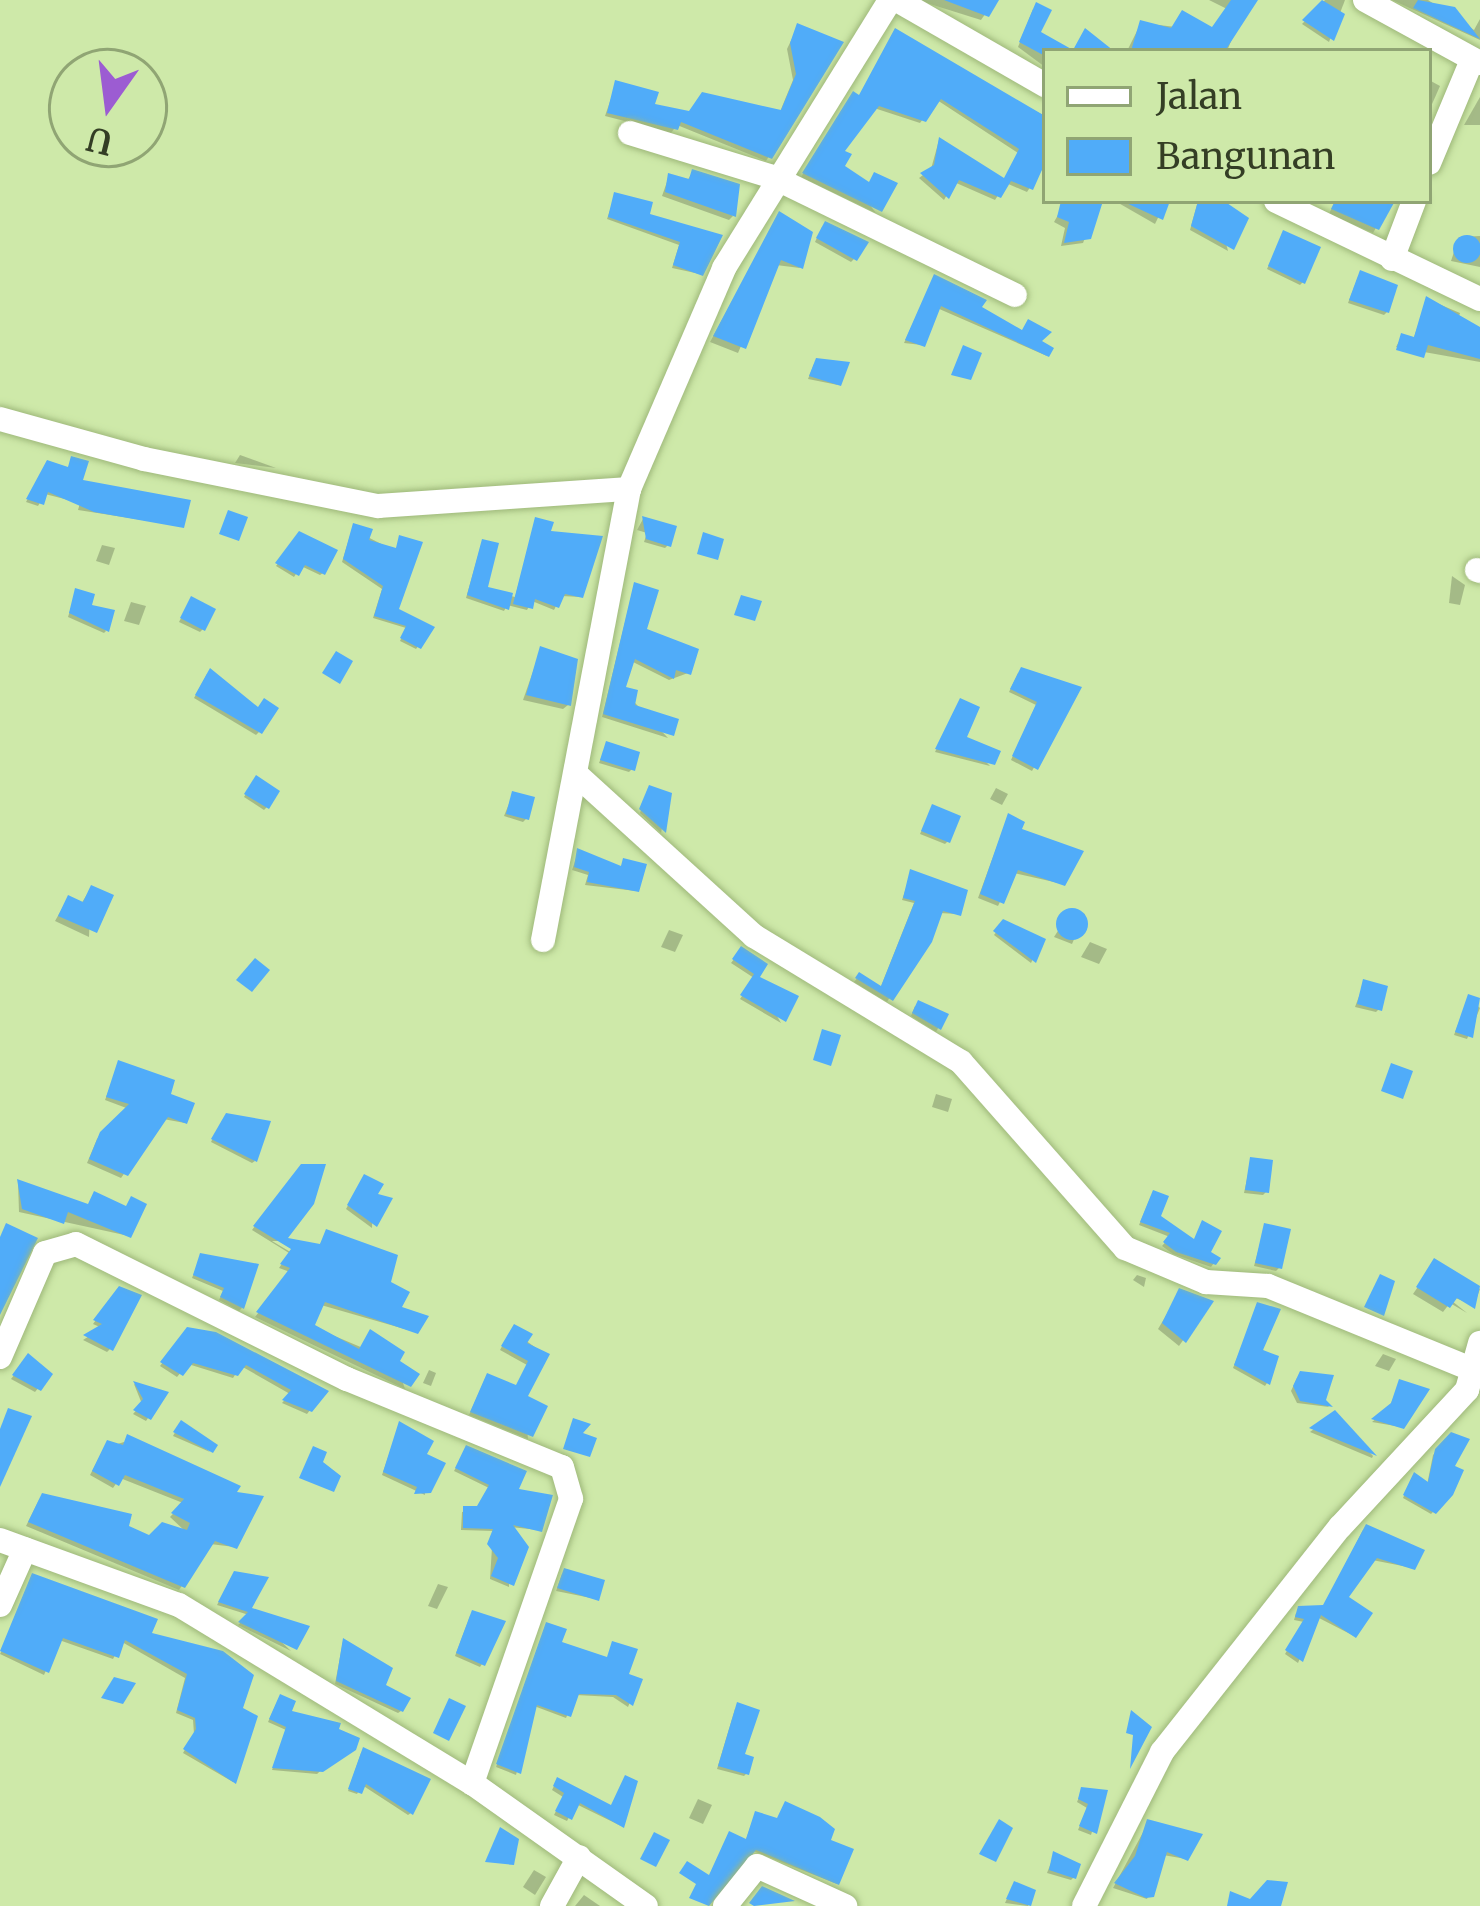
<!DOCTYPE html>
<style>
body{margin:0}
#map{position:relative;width:1480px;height:1906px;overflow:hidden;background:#cee9a9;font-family:Merriweather,serif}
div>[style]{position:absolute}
.shadow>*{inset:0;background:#0003}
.building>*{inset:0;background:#50acf9}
.round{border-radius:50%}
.roads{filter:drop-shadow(0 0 3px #9eb87a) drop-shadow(0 0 3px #9eb87a)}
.minor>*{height:24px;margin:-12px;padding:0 12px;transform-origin:12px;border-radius:12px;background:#fff}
span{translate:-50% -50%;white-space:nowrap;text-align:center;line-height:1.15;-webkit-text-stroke:10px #cee9a9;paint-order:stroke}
.legend{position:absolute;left:1042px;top:48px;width:390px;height:156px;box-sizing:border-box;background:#cee9a9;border:3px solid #90a574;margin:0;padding:15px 21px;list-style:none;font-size:36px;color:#343e25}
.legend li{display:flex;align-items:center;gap:24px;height:60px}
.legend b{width:60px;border:3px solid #90a574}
.north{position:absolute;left:48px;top:48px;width:120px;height:120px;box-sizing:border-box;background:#cee9a9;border:3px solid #90a574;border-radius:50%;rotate:194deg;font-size:33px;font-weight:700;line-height:48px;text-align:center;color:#343e25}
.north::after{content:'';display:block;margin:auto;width:42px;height:54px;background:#9c5cd2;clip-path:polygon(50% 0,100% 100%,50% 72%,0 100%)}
</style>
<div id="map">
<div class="shadow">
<div style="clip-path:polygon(917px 0,995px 0,981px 20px)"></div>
<div style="clip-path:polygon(1209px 0,1248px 0,1227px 51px,1127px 51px,1141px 23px,1211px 31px,1227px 9px)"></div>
<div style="clip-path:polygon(1325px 0,1345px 0,1329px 42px,1302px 24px)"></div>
<div style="clip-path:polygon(1392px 0,1428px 0,1474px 30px,1480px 19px,1480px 40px)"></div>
<div style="clip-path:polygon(1033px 9px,1045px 51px,1045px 67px,1018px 47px)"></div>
<div style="clip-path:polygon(798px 26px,840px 44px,766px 161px,677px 125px,671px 133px,605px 116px,616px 84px,652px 106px,689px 114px,779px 114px,793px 80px,787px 49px)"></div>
<div style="clip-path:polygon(892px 35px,1045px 116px,1045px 165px,1027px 192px,1006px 183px,995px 200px,954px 182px,944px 200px,919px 178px,931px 169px,939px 140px,1004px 181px,1018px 153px,937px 100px,920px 123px,874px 108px,840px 152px,841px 167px,876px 213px,801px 177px,850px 98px,859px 99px)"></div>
<div style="clip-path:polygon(1429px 80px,1440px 86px,1429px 111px)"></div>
<div style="clip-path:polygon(1480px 97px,1480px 125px,1464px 125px)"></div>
<div style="clip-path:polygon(692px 173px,733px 216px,729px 220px,662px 196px,669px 176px,687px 181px)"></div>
<div style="clip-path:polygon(615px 195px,646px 216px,719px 237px,700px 274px,672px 268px,679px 245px,607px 219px)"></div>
<div style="clip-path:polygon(1066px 201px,1100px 201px,1083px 243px,1061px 246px,1065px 228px,1054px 222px)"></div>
<div style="clip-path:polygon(1115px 201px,1166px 201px,1155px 224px)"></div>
<div style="clip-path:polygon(1198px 201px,1215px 201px,1228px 251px,1190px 230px)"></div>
<div style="clip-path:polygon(1335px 201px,1391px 201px,1373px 233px,1329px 214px)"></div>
<div style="clip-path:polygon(779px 215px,800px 268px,776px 265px,738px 353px,710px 342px)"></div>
<div style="clip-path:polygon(822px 227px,854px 259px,851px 262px,815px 242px)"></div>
<div style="clip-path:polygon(1283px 233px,1303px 282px,1300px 285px,1267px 269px)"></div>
<div style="clip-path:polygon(1480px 236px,1480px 267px,1451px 261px,1459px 237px)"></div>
<div style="clip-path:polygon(1358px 277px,1387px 312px,1384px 315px,1348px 303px)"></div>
<div style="clip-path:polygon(932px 281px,1037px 342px,1047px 356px,937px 308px,922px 345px,904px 343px)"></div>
<div style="clip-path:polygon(1427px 299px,1460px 313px,1457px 323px,1480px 328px,1480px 362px,1396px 347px,1402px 336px,1413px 340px)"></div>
<div style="clip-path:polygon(814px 364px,838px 385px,808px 379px)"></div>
<div style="clip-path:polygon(240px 455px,276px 468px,235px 463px)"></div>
<div style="clip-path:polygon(72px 459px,79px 483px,181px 526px,78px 510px,80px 503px,45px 494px,38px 506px,26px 502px,45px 467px,67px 470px)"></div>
<div style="clip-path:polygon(643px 519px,668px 545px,665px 548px,644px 542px,647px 533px,637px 530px)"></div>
<div style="clip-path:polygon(536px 520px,581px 597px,561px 596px,554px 610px,532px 601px,527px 610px,507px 605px,504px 611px,466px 598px,481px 545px,484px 589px,515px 597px)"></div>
<div style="clip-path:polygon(352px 529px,395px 551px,400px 539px,395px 610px,431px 629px,416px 649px,400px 641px,406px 628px,373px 618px,382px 589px,342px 562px)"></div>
<div style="clip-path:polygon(300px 535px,323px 573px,320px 575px,301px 566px,294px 577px,276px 566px)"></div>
<div style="clip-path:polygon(102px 545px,115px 548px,109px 565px,96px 561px)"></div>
<div style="clip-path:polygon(1452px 576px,1465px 585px,1460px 605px,1449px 603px)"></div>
<div style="clip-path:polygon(634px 585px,643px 630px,688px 673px,669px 680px,631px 661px,622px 689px,668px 738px,602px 717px)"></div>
<div style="clip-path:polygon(76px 592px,106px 631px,104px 633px,68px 617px)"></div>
<div style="clip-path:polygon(131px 602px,146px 606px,139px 625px,124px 621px)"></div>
<div style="clip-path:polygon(189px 603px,203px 629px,200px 632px,179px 622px)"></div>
<div style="clip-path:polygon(541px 649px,568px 705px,563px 709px,523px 700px)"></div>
<div style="clip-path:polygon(1018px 673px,1078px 689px,1032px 771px,1011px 760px,1036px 705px,1009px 692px)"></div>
<div style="clip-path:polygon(207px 674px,259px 732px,256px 735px,194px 698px)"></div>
<div style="clip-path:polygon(958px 705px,963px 738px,990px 766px,935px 752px)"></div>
<div style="clip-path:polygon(607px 744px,632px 769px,629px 772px,599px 763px)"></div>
<div style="clip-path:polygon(253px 782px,267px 807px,264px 810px,244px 797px)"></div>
<div style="clip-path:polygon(996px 788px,1008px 794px,1002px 805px,990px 799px)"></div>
<div style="clip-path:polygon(647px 792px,669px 795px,661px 833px,640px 813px)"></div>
<div style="clip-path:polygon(513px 794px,526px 819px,523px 822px,504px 816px)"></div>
<div style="clip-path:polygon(932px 808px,948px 841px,945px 844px,920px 834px)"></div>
<div style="clip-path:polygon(1008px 816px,1063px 884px,1014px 873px,998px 906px,978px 898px)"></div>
<div style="clip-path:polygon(578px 852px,620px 868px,624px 861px,636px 891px,585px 885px,588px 875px,572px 870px)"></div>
<div style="clip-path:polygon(911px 873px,958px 914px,939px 913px,887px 1002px,854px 982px,859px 976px,880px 989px,914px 903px,902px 900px)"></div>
<div style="clip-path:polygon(91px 888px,89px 937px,55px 921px,68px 898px,81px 904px)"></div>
<div style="clip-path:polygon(1072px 909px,1085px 914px,1072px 944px,1054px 937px)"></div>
<div style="clip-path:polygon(1004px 922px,1042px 940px,1031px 963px,994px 935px)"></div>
<div style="clip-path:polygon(669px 930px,683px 935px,675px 952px,661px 947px)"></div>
<div style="clip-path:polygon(1090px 942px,1107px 949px,1099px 964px,1081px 957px)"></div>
<div style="clip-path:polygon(741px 950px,764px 965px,755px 978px,781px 1023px,740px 999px,754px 978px,731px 963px)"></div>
<div style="clip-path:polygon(1364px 983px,1379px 1009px,1376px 1012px,1355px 1007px)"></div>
<div style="clip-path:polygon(1468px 998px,1480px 1008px,1467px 1039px,1454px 1035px)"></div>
<div style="clip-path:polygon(915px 1006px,945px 1015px,936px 1032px,911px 1016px)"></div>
<div style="clip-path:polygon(119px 1063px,167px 1095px,185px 1123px,163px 1119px,121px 1178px,87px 1163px,97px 1139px,129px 1109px,105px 1100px)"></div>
<div style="clip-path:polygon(936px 1094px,952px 1099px,948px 1112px,932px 1107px)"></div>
<div style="clip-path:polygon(223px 1119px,255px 1161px,252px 1163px,211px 1142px)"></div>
<div style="clip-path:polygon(1251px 1160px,1266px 1192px,1263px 1195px,1244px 1193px)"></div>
<div style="clip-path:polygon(evenodd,297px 1172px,283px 1240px,319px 1246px,326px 1233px,388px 1283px,415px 1332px,321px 1305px,311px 1326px,396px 1362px,405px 1389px,255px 1317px,290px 1272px,279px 1268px,289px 1253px,252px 1230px,297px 1172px,272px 1241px,284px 1241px,302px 1259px,272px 1241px)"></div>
<div style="clip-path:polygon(362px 1180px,373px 1196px,372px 1228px,346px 1209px)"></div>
<div style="clip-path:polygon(18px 1182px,129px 1236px,19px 1212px)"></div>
<div style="clip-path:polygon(1151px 1196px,1158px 1217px,1217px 1259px,1211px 1267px,1173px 1254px,1162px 1246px,1170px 1237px,1139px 1225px)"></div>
<div style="clip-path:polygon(1265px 1226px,1279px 1268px,1276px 1271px,1254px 1266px)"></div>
<div style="clip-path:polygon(201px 1256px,242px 1308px,239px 1311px,219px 1300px,223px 1291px,192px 1278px)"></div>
<div style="clip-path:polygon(1435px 1262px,1480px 1289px,1474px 1305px,1442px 1293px,1467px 1313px,1450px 1303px,1443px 1312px,1413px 1294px)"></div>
<div style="clip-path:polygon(1137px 1275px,1146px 1278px,1144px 1287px,1133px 1280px)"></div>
<div style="clip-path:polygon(1180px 1292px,1209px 1303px,1179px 1346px,1158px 1329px)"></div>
<div style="clip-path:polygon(116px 1293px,110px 1349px,107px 1352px,83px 1340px,102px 1328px,93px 1324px)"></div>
<div style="clip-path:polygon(1258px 1305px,1267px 1383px,1265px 1386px,1233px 1368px)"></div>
<div style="clip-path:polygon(511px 1330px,546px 1355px,524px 1397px,528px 1439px,469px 1415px,485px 1379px,515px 1388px,527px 1365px,500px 1350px)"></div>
<div style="clip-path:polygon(184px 1334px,324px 1392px,307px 1414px,282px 1403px,290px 1394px,241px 1366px,233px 1378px,188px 1364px,177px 1377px,160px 1366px)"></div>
<div style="clip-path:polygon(1383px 1354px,1396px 1359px,1389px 1371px,1375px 1366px)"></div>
<div style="clip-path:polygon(28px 1357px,49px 1375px,35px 1392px,11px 1379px)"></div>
<div style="clip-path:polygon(429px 1370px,436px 1373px,431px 1386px,423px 1383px)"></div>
<div style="clip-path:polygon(1297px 1378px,1322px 1400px,1329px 1407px,1297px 1403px,1291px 1391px)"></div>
<div style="clip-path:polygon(1400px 1382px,1401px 1427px,1372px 1422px,1389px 1408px)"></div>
<div style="clip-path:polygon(134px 1384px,164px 1394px,146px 1421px,133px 1414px,142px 1404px)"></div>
<div style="clip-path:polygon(1334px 1414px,1373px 1456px,1372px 1458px,1310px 1432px)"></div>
<div style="clip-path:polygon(399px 1425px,423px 1455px,425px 1495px,382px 1475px)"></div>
<div style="clip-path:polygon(178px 1427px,210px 1452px,173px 1436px)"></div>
<div style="clip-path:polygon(1452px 1435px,1450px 1494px,1431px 1514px,1403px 1498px,1412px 1478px,1427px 1485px,1433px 1455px)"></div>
<div style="clip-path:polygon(124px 1442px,235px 1547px,210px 1544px,179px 1590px,26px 1526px,39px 1500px,149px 1539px,186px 1532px,170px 1517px,183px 1503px,120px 1478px,113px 1488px,90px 1475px,104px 1448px)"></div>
<div style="clip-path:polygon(464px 1452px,515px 1491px,539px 1530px,510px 1527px,509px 1587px,490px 1579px,493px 1531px,461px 1530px,462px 1512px,477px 1509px,489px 1488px,454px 1471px)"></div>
<div style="clip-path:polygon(1363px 1530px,1413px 1568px,1372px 1560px,1345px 1598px,1354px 1636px,1317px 1617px,1298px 1663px,1285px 1654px,1304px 1622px,1294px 1620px,1296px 1613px,1323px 1608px)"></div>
<div style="clip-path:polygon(562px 1574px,596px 1599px,556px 1591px)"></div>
<div style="clip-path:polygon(231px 1578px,248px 1610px,291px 1651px,238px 1625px,249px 1615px,217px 1605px)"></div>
<div style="clip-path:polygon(438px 1584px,448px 1587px,437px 1609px,428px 1606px)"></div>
<div style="clip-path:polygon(27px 1601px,148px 1635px,240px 1709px,233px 1782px,183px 1753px,194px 1734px,193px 1720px,176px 1713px,185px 1678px,122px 1642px,113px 1659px,59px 1640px,44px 1675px,0 1654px)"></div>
<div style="clip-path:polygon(470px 1616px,482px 1664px,480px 1667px,455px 1656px)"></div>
<div style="clip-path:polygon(546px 1626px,559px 1644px,639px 1680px,628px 1707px,613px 1697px,576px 1695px,566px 1718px,534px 1706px,516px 1775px,496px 1767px)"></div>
<div style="clip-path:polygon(343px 1641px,401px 1711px,398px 1713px,335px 1684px)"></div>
<div style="clip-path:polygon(278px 1700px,288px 1713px,355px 1739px,317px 1774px,272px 1770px,286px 1730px,268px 1722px)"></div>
<div style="clip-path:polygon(735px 1709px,747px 1773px,744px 1776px,717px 1769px)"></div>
<div style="clip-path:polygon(361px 1753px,411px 1813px,408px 1815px,362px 1785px,357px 1794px,348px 1791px)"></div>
<div style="clip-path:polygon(555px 1784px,621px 1826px,576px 1804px,567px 1821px,554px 1815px,563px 1797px,552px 1790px)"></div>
<div style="clip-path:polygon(1082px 1790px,1104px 1792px,1091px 1835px,1078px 1830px,1087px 1808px,1077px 1802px)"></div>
<div style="clip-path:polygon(698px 1799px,712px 1805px,703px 1824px,689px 1818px)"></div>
<div style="clip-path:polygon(754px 1817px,827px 1841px,837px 1884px,753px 1851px,745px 1842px)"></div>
<div style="clip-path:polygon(1148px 1823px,1186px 1859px,1163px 1855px,1147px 1899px,1113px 1888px)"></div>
<div style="clip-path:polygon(1054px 1855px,1074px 1877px,1071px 1880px,1047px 1873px)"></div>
<div style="clip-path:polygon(534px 1870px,546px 1877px,535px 1895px,523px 1887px)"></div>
<div style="clip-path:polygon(1012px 1888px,1033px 1891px,1028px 1906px,1005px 1903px)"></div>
<div style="clip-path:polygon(584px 1895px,600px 1906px,575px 1906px)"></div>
</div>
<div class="building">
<div style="clip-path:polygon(944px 0,999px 0,989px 17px)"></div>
<div style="clip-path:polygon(1231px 0,1258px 0,1225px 51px,1131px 51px,1140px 20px,1171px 28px,1182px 10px,1212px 27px)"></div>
<div style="clip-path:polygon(1322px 0,1345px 14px,1334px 41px,1302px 20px)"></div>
<div style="clip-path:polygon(1418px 0,1455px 7px,1480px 39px,1413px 8px)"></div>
<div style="clip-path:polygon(1036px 2px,1052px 10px,1041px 32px,1073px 50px,1085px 28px,1114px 51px,1045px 56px,1019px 42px)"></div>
<div style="clip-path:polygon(797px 23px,844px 42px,772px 159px,681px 122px,678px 130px,607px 113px,615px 80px,659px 92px,655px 104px,689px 111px,702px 92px,781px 110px,796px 74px,790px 43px)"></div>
<div style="clip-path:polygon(895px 28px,1045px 116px,1045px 163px,1033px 190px,1011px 181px,1001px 198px,959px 180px,949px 199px,920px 173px,934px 165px,939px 137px,1004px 178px,1019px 149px,941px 99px,926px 122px,879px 106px,845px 151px,852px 154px,845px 166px,869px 182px,874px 172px,898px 183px,882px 212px,802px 173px,853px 91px,859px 95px)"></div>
<div style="clip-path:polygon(692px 169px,740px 184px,736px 217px,665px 192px,668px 173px,689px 179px)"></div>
<div style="clip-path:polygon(614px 192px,653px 202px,650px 214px,723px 235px,703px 276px,673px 265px,680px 242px,608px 217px)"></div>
<div style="clip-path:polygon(1061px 201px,1103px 201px,1091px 239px,1064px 243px,1069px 222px,1057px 217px)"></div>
<div style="clip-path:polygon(1122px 201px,1170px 201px,1163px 220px)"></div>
<div style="clip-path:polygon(1198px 201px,1224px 201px,1249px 218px,1234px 250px,1191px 226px)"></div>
<div style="clip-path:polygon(1335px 201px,1395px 201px,1379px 230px,1331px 209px)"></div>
<div style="clip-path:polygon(779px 211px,813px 232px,803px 269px,781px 260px,746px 349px,713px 336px)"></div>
<div style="clip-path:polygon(825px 221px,869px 242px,857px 261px,816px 238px)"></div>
<div style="clip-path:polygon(1283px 230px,1321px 247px,1305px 284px,1268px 266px)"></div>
<div class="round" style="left:1453px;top:235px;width:28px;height:28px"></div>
<div style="clip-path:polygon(1360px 270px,1398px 285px,1389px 313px,1349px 300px)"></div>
<div style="clip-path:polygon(934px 274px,987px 300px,982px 307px,1022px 330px,1028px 319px,1052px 332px,1042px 341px,1054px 348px,1049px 357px,941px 306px,925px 347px,905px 340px)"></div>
<div style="clip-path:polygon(1426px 296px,1480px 327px,1480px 359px,1428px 345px,1424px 358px,1396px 350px,1401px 333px,1414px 337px)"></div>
<div style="clip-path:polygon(963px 345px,982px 353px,971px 380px,951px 375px)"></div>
<div style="clip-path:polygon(816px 358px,850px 362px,841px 386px,809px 376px)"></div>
<div style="clip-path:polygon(71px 456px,89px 461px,83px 480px,191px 500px,184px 528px,94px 512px,48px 492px,44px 505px,26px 499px,47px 460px,68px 467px)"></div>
<div style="clip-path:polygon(228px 510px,248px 517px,239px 541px,219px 534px)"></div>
<div style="clip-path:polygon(642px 516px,677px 526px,671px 547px,646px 539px)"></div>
<div style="clip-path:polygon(535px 517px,554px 522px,551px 531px,603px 536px,583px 598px,565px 594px,559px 608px,535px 599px,533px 609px,513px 604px)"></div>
<div style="clip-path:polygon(353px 523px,373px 529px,369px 540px,396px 548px,399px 535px,423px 542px,399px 609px,435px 627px,421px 649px,400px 638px,406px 626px,374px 616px,383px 586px,343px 559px)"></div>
<div style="clip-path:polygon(299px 531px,338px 550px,325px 575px,305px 565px,299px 576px,275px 563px)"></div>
<div style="clip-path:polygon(703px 532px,724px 539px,718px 560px,697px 554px)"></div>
<div style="clip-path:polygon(482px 539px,499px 543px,488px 587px,513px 593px,509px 610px,467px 595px)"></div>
<div style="clip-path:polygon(634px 582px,659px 590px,647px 629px,699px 649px,691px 675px,676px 670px,674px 679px,635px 659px,626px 687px,638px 690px,635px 705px,679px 719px,674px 736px,603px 714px)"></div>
<div style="clip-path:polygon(75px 588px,95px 594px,92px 605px,115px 610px,109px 632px,69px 613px)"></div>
<div style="clip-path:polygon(741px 595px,762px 601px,755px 621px,734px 615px)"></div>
<div style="clip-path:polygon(191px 596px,216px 609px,205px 631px,180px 618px)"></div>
<div style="clip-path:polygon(540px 646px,578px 659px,571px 706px,526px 695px)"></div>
<div style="clip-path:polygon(336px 651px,353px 661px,340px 684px,322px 673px)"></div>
<div style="clip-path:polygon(1021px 667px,1082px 687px,1038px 770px,1012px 756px,1037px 702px,1010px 689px)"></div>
<div style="clip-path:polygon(210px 668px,258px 707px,264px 698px,279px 708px,262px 734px,195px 695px)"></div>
<div style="clip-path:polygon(960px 698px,980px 707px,967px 737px,1001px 751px,995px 765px,935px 749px)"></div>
<div style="clip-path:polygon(606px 741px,640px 752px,635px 771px,600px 760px)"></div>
<div style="clip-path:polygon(256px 775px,280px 791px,269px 809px,244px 794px)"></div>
<div style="clip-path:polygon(649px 785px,672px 793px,666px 833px,639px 809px)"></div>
<div style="clip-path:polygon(512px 791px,535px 797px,529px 820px,506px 814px)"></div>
<div style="clip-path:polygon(932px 804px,961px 816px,950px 843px,921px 831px)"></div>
<div style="clip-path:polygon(1008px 813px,1025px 822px,1022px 829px,1084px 851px,1065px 886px,1018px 870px,1004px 904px,980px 894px)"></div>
<div style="clip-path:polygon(577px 848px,621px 866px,623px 858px,647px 864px,639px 892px,587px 882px,589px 872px,574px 867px)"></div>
<div style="clip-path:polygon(910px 869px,968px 890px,961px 916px,943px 911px,932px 942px,893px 1001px,855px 978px,859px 972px,881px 986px,915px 901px,903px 898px)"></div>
<div style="clip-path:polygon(91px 885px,114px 895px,97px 933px,58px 916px,68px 895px,83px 902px)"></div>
<div class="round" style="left:1056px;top:908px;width:32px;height:32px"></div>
<div style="clip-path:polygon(1003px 919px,1046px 939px,1036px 963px,993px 931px)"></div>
<div style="clip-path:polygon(741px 946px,768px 964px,760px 977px,799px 996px,786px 1022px,740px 995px,754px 974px,732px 959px)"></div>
<div style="clip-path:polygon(255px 958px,270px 970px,252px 992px,236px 980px)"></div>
<div style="clip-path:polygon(1363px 979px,1388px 986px,1382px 1011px,1357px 1004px)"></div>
<div style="clip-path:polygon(1468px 994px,1480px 998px,1473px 1038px,1455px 1032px)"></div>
<div style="clip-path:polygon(918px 1000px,949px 1014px,941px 1030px,912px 1013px)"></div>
<div style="clip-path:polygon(822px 1029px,841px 1035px,831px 1066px,813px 1060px)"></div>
<div style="clip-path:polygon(118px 1060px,175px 1080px,171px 1094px,195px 1103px,187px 1124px,168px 1117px,128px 1176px,89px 1159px,100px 1132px,129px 1104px,106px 1097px)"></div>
<div style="clip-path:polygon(1391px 1063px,1413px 1071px,1403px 1099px,1381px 1091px)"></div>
<div style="clip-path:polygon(226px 1113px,271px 1121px,257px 1162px,211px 1139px)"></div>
<div style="clip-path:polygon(1250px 1157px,1273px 1160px,1269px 1193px,1245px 1190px)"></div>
<div style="clip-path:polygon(301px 1164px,326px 1164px,314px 1204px,288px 1238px,320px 1244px,326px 1229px,398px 1255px,391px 1282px,410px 1292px,402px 1307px,429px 1316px,418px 1334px,325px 1302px,315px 1325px,359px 1349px,370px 1329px,405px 1352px,400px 1361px,420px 1374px,411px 1387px,256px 1312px,290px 1268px,280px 1264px,291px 1249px,253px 1226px)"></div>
<div style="clip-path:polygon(364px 1174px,384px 1184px,378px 1194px,393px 1198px,377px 1227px,347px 1205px)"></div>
<div style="clip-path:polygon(17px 1179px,88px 1204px,94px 1191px,126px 1206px,131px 1196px,147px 1204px,131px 1238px,68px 1212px,64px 1224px,22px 1209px)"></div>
<div style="clip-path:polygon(1153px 1190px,1169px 1196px,1161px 1216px,1194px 1239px,1202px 1220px,1222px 1231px,1211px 1252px,1221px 1258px,1216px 1265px,1176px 1252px,1163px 1242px,1170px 1233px,1140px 1222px)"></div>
<div style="clip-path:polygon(6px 1223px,38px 1238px,0 1315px,0 1237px)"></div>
<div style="clip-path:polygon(1264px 1223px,1291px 1229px,1282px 1269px,1255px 1263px)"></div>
<div style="clip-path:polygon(200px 1253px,259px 1264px,244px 1309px,220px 1297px,224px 1288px,193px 1275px)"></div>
<div style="clip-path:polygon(1434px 1258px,1480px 1286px,1475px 1309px,1457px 1298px,1450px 1308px,1416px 1287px)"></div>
<div style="clip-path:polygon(1380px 1274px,1395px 1281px,1384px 1316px,1364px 1307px)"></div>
<div style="clip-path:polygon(119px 1286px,142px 1295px,113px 1351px,83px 1335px,102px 1324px,93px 1320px)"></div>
<div style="clip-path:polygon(1179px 1288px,1214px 1301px,1186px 1343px,1162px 1323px)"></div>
<div style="clip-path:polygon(1257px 1302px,1281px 1309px,1263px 1350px,1279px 1356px,1270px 1385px,1234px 1365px)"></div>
<div style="clip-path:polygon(514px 1324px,533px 1334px,527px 1343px,550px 1354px,528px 1396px,548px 1406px,533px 1437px,470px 1412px,487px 1373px,516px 1385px,528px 1361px,501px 1346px)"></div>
<div style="clip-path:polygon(187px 1327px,216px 1332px,329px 1391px,312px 1412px,282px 1400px,291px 1390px,246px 1365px,238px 1376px,193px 1363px,183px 1376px,160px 1362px)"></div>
<div style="clip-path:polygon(28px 1353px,53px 1374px,41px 1391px,12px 1375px)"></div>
<div style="clip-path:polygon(1300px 1371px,1334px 1375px,1326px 1400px,1333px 1407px,1300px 1401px,1293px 1386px)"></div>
<div style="clip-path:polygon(1399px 1379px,1430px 1389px,1404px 1429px,1371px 1419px,1391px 1403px)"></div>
<div style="clip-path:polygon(133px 1381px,169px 1392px,151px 1420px,133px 1410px,143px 1399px)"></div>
<div style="clip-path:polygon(8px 1408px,32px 1416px,0 1487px,0 1429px)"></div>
<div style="clip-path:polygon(1335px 1410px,1377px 1456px,1309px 1428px)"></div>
<div style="clip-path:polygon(573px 1418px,591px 1424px,583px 1433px,597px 1438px,590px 1457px,563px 1449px)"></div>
<div style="clip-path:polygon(181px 1420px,218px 1445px,213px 1453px,173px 1432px)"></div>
<div style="clip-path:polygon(399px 1421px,434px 1441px,427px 1454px,446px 1463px,431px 1493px,414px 1494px,417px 1487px,383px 1472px)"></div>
<div style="clip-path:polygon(1451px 1432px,1470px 1439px,1455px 1466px,1464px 1470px,1453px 1495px,1436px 1514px,1403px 1495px,1414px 1472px,1428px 1482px,1435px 1449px)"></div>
<div style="clip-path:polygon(127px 1434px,241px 1486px,237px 1492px,264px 1496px,237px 1549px,215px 1541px,185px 1588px,28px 1522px,42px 1493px,132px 1514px,129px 1526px,149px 1535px,162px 1522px,187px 1530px,190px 1523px,171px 1513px,184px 1499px,125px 1475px,119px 1486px,92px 1471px,107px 1440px,123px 1445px)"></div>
<div style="clip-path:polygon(466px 1445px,527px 1471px,519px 1489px,553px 1495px,542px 1532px,513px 1525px,529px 1547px,514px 1586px,491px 1576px,498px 1558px,487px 1544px,493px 1529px,463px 1528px,463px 1506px,477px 1506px,489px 1485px,455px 1468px)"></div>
<div style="clip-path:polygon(313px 1446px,327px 1452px,323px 1462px,341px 1476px,334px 1492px,299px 1478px)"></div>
<div style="clip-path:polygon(1366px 1524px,1425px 1550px,1415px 1570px,1377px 1558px,1349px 1597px,1373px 1613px,1356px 1638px,1321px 1615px,1303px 1662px,1285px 1650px,1304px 1619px,1295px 1617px,1298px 1606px,1323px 1605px)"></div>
<div style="clip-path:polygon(564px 1568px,605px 1580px,599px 1601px,557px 1588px)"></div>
<div style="clip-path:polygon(234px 1571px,269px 1577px,252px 1608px,310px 1626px,297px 1650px,238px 1622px,248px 1612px,218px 1602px)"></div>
<div style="clip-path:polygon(32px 1573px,158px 1619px,152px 1633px,223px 1651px,254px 1675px,243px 1708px,258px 1716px,236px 1784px,183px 1749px,196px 1729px,195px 1718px,177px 1710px,187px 1674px,125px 1640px,119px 1658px,63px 1638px,49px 1673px,0 1651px)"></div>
<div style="clip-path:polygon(472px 1610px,506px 1621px,485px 1666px,456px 1653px)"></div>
<div style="clip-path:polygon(546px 1622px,567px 1629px,562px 1642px,607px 1657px,612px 1641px,638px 1649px,629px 1674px,643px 1679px,633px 1706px,616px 1695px,579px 1694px,571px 1717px,537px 1705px,521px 1774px,496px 1764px)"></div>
<div style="clip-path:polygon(343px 1638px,393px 1668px,386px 1685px,411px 1698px,403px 1712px,336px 1681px)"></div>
<div style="clip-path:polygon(114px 1677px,136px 1683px,123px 1704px,101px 1698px)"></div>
<div style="clip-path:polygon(280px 1694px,296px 1701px,292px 1711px,341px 1723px,339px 1729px,360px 1738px,356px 1750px,323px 1772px,272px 1768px,286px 1727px,269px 1719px)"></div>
<div style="clip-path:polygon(449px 1698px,466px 1706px,449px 1741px,433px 1733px)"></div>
<div style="clip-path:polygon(737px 1702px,760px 1710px,745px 1754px,754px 1757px,749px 1775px,718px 1766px)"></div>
<div style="clip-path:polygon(1131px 1710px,1152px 1727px,1130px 1769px,1133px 1735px,1126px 1733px)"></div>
<div style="clip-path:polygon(363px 1747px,431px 1779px,413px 1815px,366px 1784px,362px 1794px,348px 1789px)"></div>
<div style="clip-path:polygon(625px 1775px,638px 1781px,624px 1828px,580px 1803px,572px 1820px,555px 1811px,564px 1793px,553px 1786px,557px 1777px,611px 1805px)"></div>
<div style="clip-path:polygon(1081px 1787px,1108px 1790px,1097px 1834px,1079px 1826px,1088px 1804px,1078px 1799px)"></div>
<div style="clip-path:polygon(785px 1801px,820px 1817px,835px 1829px,831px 1840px,854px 1849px,839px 1885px,756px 1850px,709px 1906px,689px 1898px,696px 1884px,679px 1873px,687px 1861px,709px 1875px,729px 1831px,746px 1839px,755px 1811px,777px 1818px)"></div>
<div style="clip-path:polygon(999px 1819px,1013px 1828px,996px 1862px,979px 1854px)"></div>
<div style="clip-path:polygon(1147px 1819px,1203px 1834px,1188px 1861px,1167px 1852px,1154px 1897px,1146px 1898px,1114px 1883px,1135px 1856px)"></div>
<div style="clip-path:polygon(500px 1827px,519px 1839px,514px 1865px,485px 1862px)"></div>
<div style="clip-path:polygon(654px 1832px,670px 1840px,656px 1867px,640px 1859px)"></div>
<div style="clip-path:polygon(1053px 1851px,1081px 1864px,1076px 1879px,1049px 1870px)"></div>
<div style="clip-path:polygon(1267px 1880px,1288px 1882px,1281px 1906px,1227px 1906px,1230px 1891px,1250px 1899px)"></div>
<div style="clip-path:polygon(1014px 1881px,1036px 1890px,1031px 1906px,1006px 1899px)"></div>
<div style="clip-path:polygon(762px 1886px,795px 1901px,754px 1906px,749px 1903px)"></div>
</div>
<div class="roads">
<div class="minor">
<div style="left:897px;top:0;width:171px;rotate:29.9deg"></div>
<div style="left:1365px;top:0;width:131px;rotate:28.7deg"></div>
<div style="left:630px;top:133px;width:150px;rotate:17.1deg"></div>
<div style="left:773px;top:177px;width:269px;rotate:26deg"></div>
<div style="left:1429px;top:163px;width:112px;rotate:-67.3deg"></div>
<div style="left:1276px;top:201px;width:226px;rotate:25.7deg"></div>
<div style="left:1392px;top:259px;width:62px;rotate:-69.2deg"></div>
<div style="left:0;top:419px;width:149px;rotate:15.5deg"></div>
<div style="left:144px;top:459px;width:239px;rotate:11.4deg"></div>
<div style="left:378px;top:506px;width:252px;rotate:-3.9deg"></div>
<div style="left:629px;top:489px;width:241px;rotate:-66.7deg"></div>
<div style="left:724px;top:268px;width:315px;rotate:-58.2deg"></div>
<div style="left:1477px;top:570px;width:3px;rotate:18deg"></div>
<div style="left:577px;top:775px;width:239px;rotate:42.3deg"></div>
<div style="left:754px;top:936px;width:242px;rotate:31.3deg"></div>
<div style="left:961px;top:1062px;width:248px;rotate:48.6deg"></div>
<div style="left:1125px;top:1248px;width:88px;rotate:22.8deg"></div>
<div style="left:1206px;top:1282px;width:62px;rotate:3.7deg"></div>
<div style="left:1268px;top:1286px;width:217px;rotate:22.2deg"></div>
<div style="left:543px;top:940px;width:459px;rotate:-79.2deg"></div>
<div style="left:0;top:1357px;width:113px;rotate:-66.6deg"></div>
<div style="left:45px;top:1253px;width:32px;rotate:-16deg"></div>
<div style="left:76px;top:1244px;width:303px;rotate:26.5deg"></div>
<div style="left:347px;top:1379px;width:232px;rotate:22.3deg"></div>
<div style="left:562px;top:1467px;width:33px;rotate:74deg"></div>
<div style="left:571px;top:1499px;width:301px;rotate:109.2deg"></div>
<div style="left:0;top:1540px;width:190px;rotate:20deg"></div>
<div style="left:179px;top:1605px;width:343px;rotate:31.3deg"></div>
<div style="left:472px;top:1783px;width:213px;rotate:35.3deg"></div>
<div style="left:0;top:1605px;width:61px;rotate:-65.9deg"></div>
<div style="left:552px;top:1906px;width:56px;rotate:-61.1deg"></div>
<div style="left:725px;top:1906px;width:51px;rotate:-51.3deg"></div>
<div style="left:757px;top:1866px;width:97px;rotate:24.4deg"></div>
<div style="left:1084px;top:1906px;width:173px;rotate:-63.1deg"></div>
<div style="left:1162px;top:1752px;width:287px;rotate:-51.7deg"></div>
<div style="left:1340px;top:1527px;width:187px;rotate:-47.2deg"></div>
<div style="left:1467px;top:1390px;width:49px;rotate:-74.5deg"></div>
</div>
</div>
<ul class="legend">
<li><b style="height:15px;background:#fff"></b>Jalan</li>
<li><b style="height:33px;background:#50acf9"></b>Bangunan</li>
</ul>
<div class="north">U</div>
</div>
